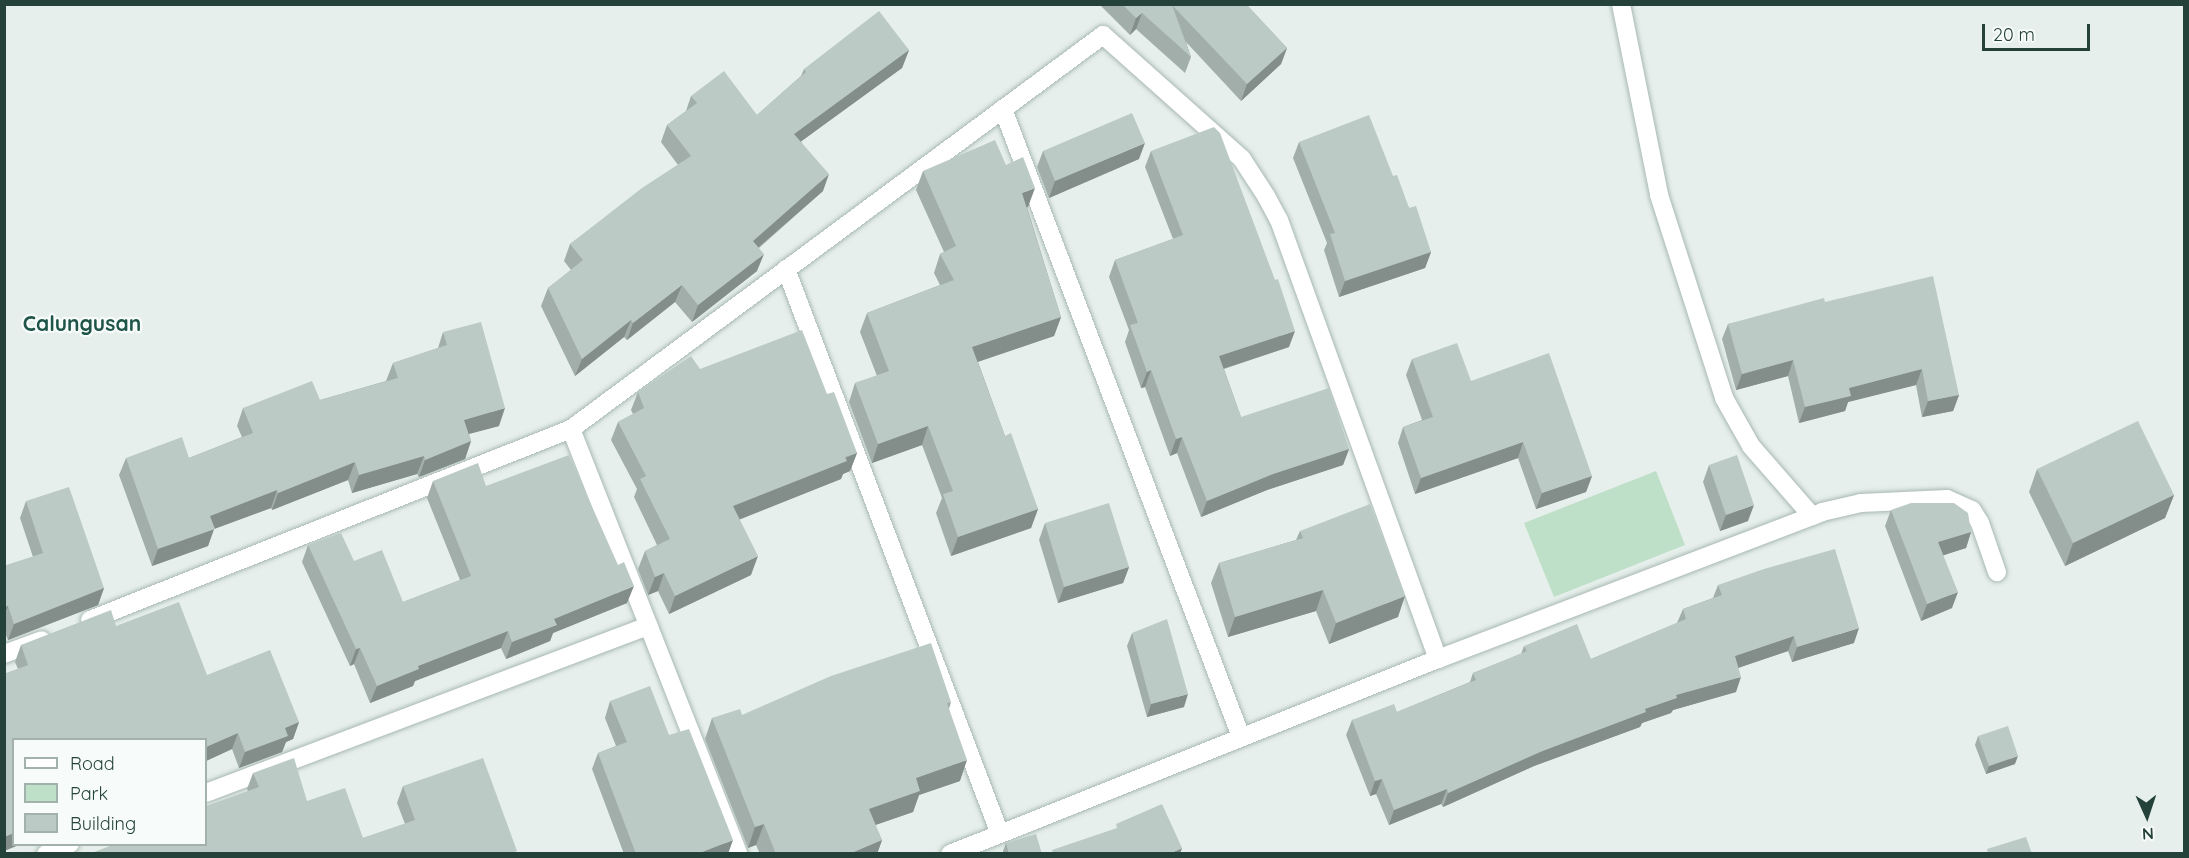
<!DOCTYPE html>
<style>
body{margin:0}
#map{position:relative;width:2189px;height:858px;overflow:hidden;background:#e6efeb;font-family:Quicksand,sans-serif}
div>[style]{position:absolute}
.green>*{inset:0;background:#bfe0c8}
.roads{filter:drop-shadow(0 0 2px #a8b8b2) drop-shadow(0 0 2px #a8b8b2)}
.street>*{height:18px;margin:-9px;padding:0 9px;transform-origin:9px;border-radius:9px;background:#fff}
.wall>*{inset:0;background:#a1aea9}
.shaded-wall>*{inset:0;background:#838d89}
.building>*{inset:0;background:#bbcac4}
span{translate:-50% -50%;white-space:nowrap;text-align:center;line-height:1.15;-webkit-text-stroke:4.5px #f7fbf9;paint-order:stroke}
.quarter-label{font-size:21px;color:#1f5548;font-weight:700}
.frame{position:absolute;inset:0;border:6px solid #24423a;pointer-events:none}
.legend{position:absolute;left:12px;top:738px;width:195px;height:108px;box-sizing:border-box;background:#f7fbf9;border:2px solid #a3b1ad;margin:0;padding:8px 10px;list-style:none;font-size:18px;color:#24423a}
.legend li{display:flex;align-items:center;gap:12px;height:30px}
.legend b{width:30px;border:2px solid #a3b1ad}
.north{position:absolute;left:2117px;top:786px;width:60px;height:60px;-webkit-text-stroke:4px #f7fbf9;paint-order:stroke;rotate:177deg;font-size:16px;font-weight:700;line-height:24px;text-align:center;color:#24423a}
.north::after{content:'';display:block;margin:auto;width:21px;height:27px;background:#24423a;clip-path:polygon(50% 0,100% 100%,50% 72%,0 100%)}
.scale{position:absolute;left:1982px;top:24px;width:108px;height:27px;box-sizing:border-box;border:3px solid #24423a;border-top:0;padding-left:8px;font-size:18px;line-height:21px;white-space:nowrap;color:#24423a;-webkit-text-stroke:4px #f7fbf9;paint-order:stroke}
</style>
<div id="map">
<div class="green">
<div style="clip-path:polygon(1656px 471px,1685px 545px,1554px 597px,1524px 523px)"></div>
</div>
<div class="roads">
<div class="street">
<div style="left:1621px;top:4px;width:195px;rotate:78.7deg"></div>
<div style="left:1659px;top:195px;width:213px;rotate:72.2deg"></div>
<div style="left:1724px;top:398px;width:55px;rotate:60.6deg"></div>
<div style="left:1751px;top:446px;width:93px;rotate:48.9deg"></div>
<div style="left:1003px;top:109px;width:672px;rotate:69.24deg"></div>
<div style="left:786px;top:269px;width:604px;rotate:69.26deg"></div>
<div style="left:571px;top:429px;width:457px;rotate:68.5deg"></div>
<div style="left:90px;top:620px;width:518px;rotate:-21.66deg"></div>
<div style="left:571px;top:429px;width:662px;rotate:-36.52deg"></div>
<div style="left:1103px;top:35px;width:186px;rotate:41.7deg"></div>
<div style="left:1242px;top:159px;width:44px;rotate:57deg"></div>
<div style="left:1266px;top:196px;width:27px;rotate:62deg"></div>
<div style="left:1279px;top:220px;width:467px;rotate:70.1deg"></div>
<div style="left:4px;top:654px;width:40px;rotate:-20.2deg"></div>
<div style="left:206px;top:793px;width:473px;rotate:-20.7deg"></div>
<div style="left:46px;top:854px;width:26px;rotate:-23deg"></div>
<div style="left:950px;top:854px;width:526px;rotate:-21.78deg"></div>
<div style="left:1438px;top:659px;width:411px;rotate:-20.9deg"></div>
<div style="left:1822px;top:512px;width:40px;rotate:-13deg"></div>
<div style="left:1861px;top:503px;width:86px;rotate:-2.7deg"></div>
<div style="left:1947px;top:499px;width:27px;rotate:24deg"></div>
<div style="left:1972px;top:510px;width:15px;rotate:58deg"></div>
<div style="left:1980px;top:523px;width:52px;rotate:70.9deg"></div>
</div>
</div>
<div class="wall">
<div style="clip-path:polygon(1099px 4px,1246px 4px,1287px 48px,1281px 64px,1241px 101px,1186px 42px,1191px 57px,1185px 73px,1136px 29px,1130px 35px)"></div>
<div style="clip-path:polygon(909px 50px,902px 68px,801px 141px,823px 191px,759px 248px,757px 271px,692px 322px,675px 302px,627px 340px,624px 337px,575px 376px,541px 306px,548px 288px,571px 270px,564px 261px,570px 244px,678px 165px,661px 142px,667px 125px,686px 111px,691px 96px,757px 115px,801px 76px,804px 69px)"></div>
<div style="clip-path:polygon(1299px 142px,1393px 176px,1431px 252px,1425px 268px,1339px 297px,1324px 250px,1327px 243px,1293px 158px)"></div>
<div style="clip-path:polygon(1043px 151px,1139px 159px,1049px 198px,1037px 167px)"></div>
<div style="clip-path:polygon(1151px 151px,1289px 347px,1224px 369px,1241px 417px,1349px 449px,1343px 465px,1267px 490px,1201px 517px,1177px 453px,1170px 456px,1145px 387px,1141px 388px,1125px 342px,1129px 330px,1109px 277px,1115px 260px,1173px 239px,1145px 167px)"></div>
<div style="clip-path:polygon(1006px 165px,1028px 207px,1027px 207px,1061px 317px,1054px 336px,978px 362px,1005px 436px,1038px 509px,1031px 528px,951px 556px,936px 513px,942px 498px,922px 445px,872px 463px,849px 402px,855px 383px,877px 376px,860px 332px,867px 313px,940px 285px,934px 273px,940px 254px,944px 252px,916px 190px,923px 171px)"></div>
<div style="clip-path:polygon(1825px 302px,1959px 395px,1953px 411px,1922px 417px,1916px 385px,1848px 402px,1845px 411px,1799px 423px,1788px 376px,1736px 390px,1722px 339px,1728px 324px)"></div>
<div style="clip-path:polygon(443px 332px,499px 426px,469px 434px,471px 441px,465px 459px,419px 477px,417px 474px,352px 493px,348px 480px,272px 510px,271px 508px,214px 529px,208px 546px,152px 566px,119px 475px,126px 458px,189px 458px,242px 437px,237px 426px,243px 408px,320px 400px,386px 381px,393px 363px,438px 348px)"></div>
<div style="clip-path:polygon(1412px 359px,1471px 381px,1592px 476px,1586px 492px,1536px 509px,1518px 458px,1415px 494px,1398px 443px,1403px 427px,1422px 420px,1406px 375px)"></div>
<div style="clip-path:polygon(700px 369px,827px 394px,857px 453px,850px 471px,843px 474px,841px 479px,739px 519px,751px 575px,669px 614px,658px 591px,648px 595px,638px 569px,645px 551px,657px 545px,634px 497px,637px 489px,611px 440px,618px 422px,633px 414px,631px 410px,638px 392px)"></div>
<div style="clip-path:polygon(1709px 465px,1748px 521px,1720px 531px,1703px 482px)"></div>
<div style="clip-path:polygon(2037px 469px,2174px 495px,2165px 518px,2065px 566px,2029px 492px)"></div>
<div style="clip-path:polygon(433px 481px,486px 486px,627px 603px,553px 633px,550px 641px,506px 659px,501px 648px,415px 681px,413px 686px,370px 703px,354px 664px,350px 666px,302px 562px,308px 545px,354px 561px,403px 602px,460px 580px,427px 498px)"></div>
<div style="clip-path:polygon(26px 501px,104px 588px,98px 605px,8px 640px,4px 630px,4px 566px,33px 557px,20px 518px)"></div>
<div style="clip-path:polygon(1891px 510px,1971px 532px,1966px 548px,1943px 555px,1952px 608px,1921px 621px,1885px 526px)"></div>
<div style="clip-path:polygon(1045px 523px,1129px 567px,1123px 583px,1058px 603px,1039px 540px)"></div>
<div style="clip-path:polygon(1300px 531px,1398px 617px,1329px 644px,1316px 611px,1228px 637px,1211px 583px,1219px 563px,1296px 540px)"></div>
<div style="clip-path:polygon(1718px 585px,1854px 643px,1792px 662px,1788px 651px,1738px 668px,1736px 692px,1673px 710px,1671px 713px,1642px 723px,1640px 727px,1534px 766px,1443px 807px,1441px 804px,1389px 825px,1376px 794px,1370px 796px,1346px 735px,1352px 720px,1397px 712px,1470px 682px,1473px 673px,1521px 654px,1524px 646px,1591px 659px,1677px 623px,1683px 609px,1713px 598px)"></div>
<div style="clip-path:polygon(116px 626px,207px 675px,299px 722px,293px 739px,286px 742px,282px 752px,239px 768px,232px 749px,206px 761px,206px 740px,14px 740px,21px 844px,4px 851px,4px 674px,18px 669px,15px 662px,21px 645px)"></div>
<div style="clip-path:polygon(1132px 633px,1184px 707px,1147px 717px,1127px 646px)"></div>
<div style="clip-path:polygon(610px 701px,669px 735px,728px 854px,624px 854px,592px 769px,598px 753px,616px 746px,605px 718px)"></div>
<div style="clip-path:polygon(951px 702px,949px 709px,960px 781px,919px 795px,913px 812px,875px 825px,882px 840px,877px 854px,760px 854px,756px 845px,748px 848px,705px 739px,712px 718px)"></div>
<div style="clip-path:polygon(1978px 736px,2015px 764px,1986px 774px,1975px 745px)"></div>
<div style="clip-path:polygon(253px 773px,307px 801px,363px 838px,405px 824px,397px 803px,403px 786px,517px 851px,206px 844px,248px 791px,247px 789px)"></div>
<div style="clip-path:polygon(1006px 843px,1042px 854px,1004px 854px,1003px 851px)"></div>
</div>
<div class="shaded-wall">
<div style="clip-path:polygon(1142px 13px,1136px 29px,1130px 35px,1136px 18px)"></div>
<div style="clip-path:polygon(1287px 48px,1281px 64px,1241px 101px,1247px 84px)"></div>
<div style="clip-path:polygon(909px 50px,902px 68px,788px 151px,794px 134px)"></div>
<div style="clip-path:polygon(1145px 143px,1139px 159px,1049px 198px,1055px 181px)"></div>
<div style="clip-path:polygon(829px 174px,823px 191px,746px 258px,753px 241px)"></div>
<div style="clip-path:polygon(1035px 188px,1028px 207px,1015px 212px,1022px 193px)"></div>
<div style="clip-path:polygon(1431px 252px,1425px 268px,1339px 297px,1345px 281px)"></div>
<div style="clip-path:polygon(764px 254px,757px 271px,692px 322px,698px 305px)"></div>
<div style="clip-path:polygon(682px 285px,675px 302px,627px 340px,633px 323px)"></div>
<div style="clip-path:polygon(1061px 317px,1054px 336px,965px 366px,972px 347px)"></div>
<div style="clip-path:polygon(631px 320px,624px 337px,575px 376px,582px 359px)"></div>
<div style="clip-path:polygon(1295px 331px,1289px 347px,1213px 372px,1219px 356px)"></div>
<div style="clip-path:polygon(1793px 360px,1788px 376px,1736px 390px,1742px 374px)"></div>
<div style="clip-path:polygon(1922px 369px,1916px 385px,1848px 402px,1845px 411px,1799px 423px,1805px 407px,1849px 388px)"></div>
<div style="clip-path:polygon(1151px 370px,1145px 387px,1141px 388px,1147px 372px)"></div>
<div style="clip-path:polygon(1959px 395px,1953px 411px,1922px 417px,1928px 401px)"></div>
<div style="clip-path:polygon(505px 408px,499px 426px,457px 437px,464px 420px)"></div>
<div style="clip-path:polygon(928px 426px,922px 445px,872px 463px,878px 444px)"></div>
<div style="clip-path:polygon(1182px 437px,1177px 453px,1170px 456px,1176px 439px)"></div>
<div style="clip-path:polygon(471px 441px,465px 459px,419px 477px,425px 460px)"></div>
<div style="clip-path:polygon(1523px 442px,1518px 458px,1415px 494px,1421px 478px)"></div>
<div style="clip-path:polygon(1349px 449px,1343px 465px,1267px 490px,1201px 517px,1207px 501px,1273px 474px)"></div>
<div style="clip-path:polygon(857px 453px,850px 471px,843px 474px,841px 479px,726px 525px,733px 506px)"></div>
<div style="clip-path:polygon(424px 456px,417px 474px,352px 493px,359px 475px)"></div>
<div style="clip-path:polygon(355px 462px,348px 480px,272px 510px,278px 493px)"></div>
<div style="clip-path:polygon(1592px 476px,1586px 492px,1536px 509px,1542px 493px)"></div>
<div style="clip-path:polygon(277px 490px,271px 508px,214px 529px,208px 546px,152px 566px,158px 549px,210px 516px)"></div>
<div style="clip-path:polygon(2174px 495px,2165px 518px,2065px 566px,2073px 543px)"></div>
<div style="clip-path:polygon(1754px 505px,1748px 521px,1720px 531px,1726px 515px)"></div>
<div style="clip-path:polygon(1038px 509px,1031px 528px,951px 556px,958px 537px)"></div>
<div style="clip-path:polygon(1971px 532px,1966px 548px,1932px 559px,1938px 542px)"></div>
<div style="clip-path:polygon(758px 556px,751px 575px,669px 614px,675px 596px)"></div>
<div style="clip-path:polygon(1129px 567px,1123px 583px,1058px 603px,1064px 587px)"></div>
<div style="clip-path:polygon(664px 573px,658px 591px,648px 595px,655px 577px)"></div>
<div style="clip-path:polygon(634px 586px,627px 603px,553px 633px,550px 641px,506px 659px,512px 642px,554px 619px)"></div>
<div style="clip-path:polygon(104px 588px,98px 605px,8px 640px,14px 624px)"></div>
<div style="clip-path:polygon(1323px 590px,1316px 611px,1228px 637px,1235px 617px)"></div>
<div style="clip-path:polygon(1958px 592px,1952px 608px,1921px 621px,1927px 604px)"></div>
<div style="clip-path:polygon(1405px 596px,1398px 617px,1329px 644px,1336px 623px)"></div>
<div style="clip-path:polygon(8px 606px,4px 616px,4px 607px)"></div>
<div style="clip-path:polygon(1859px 628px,1854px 643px,1792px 662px,1797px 647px)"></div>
<div style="clip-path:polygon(508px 631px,501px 648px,415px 681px,413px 686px,370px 703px,377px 686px,418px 666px)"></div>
<div style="clip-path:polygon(1794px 636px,1788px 651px,1729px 671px,1735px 656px)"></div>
<div style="clip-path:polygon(360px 648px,354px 664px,350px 666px,356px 649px)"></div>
<div style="clip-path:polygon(1741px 677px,1736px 692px,1673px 710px,1671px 713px,1642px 723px,1640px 727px,1534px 766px,1443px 807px,1448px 793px,1540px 752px,1676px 695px)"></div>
<div style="clip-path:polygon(1188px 694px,1184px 707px,1147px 717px,1151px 704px)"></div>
<div style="clip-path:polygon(299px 722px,293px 739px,286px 742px,282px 752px,239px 768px,245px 752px,285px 728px)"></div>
<div style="clip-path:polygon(238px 733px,232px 749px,206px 761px,206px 747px)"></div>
<div style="clip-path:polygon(2018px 756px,2015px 764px,1986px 774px,1989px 766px)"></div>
<div style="clip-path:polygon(967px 760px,960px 781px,919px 795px,913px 812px,861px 830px,869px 809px,916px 778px)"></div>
<div style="clip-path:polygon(1382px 779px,1376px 794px,1370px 796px,1375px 781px)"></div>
<div style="clip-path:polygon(1447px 789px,1441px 804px,1389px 825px,1394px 810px)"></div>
<div style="clip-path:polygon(764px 824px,756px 845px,748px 848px,755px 827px)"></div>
<div style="clip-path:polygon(14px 833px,14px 844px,21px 844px,4px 851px,4px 837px)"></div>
<div style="clip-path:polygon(733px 840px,728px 854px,697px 854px)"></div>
<div style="clip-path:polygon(882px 840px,877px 854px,849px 854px)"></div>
<div style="clip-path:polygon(1182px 848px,1180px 854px,1169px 854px)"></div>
</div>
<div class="building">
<div style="clip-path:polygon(1122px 4px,1246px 4px,1287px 48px,1247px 84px,1172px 5px,1191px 57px,1142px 13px,1136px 18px)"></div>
<div style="clip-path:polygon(879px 11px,909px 50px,794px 134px,829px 174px,753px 241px,764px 254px,698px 305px,682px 285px,633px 323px,631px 320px,582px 359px,548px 288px,583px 260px,570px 244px,642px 188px,691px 156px,667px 125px,697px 103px,691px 96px,724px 71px,757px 115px,806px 72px,804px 69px)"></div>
<div style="clip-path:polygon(1132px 113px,1145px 143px,1055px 181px,1043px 151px)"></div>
<div style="clip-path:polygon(1369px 115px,1393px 176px,1397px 175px,1409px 208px,1416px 206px,1431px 252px,1345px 281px,1330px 234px,1335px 233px,1299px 142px)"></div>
<div style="clip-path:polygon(1214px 127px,1220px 133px,1275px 280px,1278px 279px,1295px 331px,1219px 356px,1241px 417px,1329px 388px,1349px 449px,1273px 474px,1207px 501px,1182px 437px,1176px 439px,1151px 370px,1147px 372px,1130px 325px,1138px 323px,1115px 260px,1183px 235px,1151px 151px)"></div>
<div style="clip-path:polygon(995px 140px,1006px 165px,1023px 157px,1035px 188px,1022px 193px,1061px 317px,972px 347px,1005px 436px,1011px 433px,1038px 509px,958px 537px,943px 494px,953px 491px,928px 426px,878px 444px,855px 383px,889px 371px,867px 313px,954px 280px,940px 254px,956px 246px,923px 171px)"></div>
<div style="clip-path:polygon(1933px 276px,1959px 395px,1928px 401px,1922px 369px,1849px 388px,1851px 396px,1805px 407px,1793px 360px,1742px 374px,1728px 324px,1824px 298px,1825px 302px)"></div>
<div style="clip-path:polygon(481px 322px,505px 408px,464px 420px,471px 441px,425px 460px,424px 456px,359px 475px,355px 462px,278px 493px,277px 490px,210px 516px,215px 529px,158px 549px,126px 458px,182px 437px,189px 458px,253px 433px,243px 408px,312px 381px,320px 400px,398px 378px,393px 363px,447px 345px,443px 332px)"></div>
<div style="clip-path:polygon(802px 330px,827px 394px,834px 392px,857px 453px,845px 457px,847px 461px,733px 506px,758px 556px,675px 596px,664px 573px,655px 577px,645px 551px,670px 539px,640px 479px,646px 476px,618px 422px,644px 408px,638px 392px,691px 356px,700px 369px)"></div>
<div style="clip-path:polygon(1457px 343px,1471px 381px,1549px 353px,1592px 476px,1542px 493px,1523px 442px,1421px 478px,1403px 427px,1433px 417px,1412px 359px)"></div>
<div style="clip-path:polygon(2138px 421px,2174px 495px,2073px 543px,2037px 469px)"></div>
<div style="clip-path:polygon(569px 455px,618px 565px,624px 562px,634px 586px,554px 619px,557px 625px,512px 642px,508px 631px,418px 666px,419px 669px,377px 686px,360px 648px,356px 649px,308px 545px,341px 533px,354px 561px,382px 550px,403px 602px,471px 576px,433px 481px,478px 463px,486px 486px)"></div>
<div style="clip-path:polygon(1737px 455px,1754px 505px,1726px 515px,1709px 465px)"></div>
<div style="clip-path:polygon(69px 487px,104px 588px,14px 624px,8px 606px,4px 607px,4px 566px,43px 553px,26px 501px)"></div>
<div style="clip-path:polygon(1109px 503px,1129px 567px,1064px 587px,1045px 523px)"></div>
<div style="clip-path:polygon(1911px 503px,1954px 503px,1968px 513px,1971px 532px,1938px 542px,1958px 592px,1927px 604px,1891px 510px)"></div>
<div style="clip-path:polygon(1370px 504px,1405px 596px,1336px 623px,1323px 590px,1235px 617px,1219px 563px,1303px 538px,1300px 531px)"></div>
<div style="clip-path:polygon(1835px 549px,1859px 628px,1797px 647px,1794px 636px,1735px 656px,1741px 677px,1676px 695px,1677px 698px,1645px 709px,1646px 712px,1540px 752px,1448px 793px,1447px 789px,1394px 810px,1382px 779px,1375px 781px,1352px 720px,1394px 704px,1397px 712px,1476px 680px,1473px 673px,1527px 651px,1524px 646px,1577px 624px,1591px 659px,1686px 619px,1683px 609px,1722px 595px,1718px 585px,1764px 569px)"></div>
<div style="clip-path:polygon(179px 602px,207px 675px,270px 650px,299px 722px,285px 728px,288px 736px,245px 752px,238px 733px,206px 747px,206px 740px,14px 740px,14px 833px,4px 837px,4px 674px,28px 665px,21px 645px,111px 610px,116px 626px)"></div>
<div style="clip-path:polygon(1167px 619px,1188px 694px,1151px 704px,1132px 633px)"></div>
<div style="clip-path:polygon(931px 643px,951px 702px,947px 703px,967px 760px,916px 778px,920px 791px,869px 809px,882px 840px,849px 854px,776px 854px,764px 824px,755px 827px,712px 718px,740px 709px,742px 715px,831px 676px)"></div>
<div style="clip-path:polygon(650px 686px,669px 735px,689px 729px,733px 840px,697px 854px,636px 854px,598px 753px,627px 742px,610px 701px)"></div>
<div style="clip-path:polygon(2008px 726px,2018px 756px,1989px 766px,1978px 736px)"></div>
<div style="clip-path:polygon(294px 758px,307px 801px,345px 788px,363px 838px,415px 820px,403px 786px,483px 758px,517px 851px,509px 854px,89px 854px,115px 844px,206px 844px,206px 806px,259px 787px,253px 773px)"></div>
<div style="clip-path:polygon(1162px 804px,1182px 848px,1169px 854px,1053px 854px,1052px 850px,1117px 828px,1116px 824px)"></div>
<div style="clip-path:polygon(1036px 834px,1042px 854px,1009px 854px,1006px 843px)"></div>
<div style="clip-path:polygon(2026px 837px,2032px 854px,1988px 854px,1987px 849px)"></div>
</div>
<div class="quarter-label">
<span style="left:82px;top:323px">Calungusan</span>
</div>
<div class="frame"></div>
<ul class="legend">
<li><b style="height:8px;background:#fff"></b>Road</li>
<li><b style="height:16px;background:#bfe0c8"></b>Park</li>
<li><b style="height:16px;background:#bbcac4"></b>Building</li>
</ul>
<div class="north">N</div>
<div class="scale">20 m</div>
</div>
